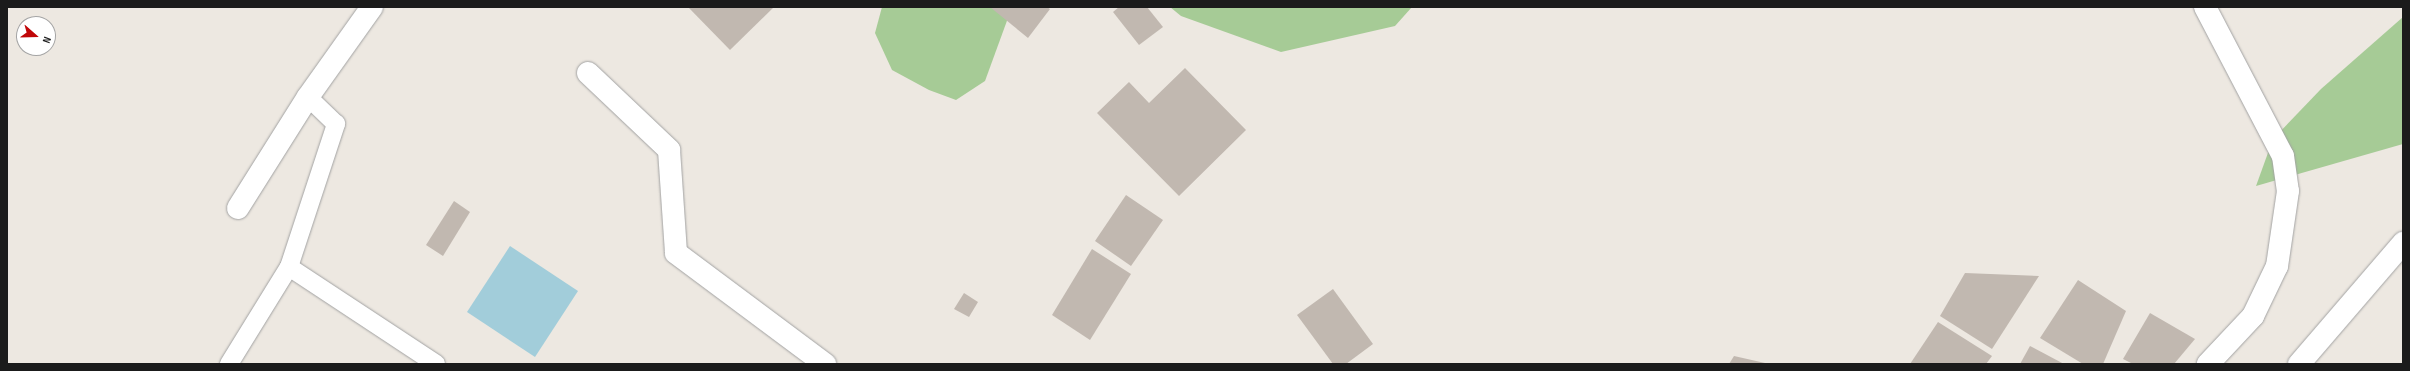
<!DOCTYPE html>
<style>
body{margin:0}
#map{position:relative;width:2410px;height:371px;overflow:hidden;background:#ede8e1;font-family:"Sofia Sans Condensed",sans-serif}
div>[style]{position:absolute}
.forest>*{inset:0;background:#a6cb96}
.water>*{inset:0;background:#a2cdda}
.building>*{inset:0;background:#c1b8b0}
.roads{filter:drop-shadow(0 0 1px #a2a2a2) drop-shadow(0 0 1px #a2a2a2)}
.service>*{height:18px;margin:-9px;padding:0 9px;transform-origin:9px;border-radius:9px;background:#fff}
.minor>*{height:22px;margin:-11px;padding:0 11px;transform-origin:11px;border-radius:11px;background:#fff}
.tertiary>*{height:22px;margin:-11px;padding:0 11px;transform-origin:11px;border-radius:11px;background:#fff}
span{translate:-50% -50%;white-space:nowrap;text-align:center;line-height:1.15;-webkit-text-stroke:3.5px #fff;paint-order:stroke}
.frame{position:absolute;inset:0;border:8px solid #1b1b1b;pointer-events:none}
.north{position:absolute;left:16px;top:16px;width:40px;height:40px;box-sizing:border-box;background:#fff;border:1px solid #a4a4a4;border-radius:50%;rotate:110deg;font-size:11px;font-weight:700;line-height:16px;text-align:center;color:#1b1b1b}
.north::after{content:'';display:block;margin:auto;width:14px;height:18px;background:#c00608;clip-path:polygon(50% 0,100% 100%,50% 72%,0 100%)}
</style>
<div id="map">
<div class="forest">
<div style="clip-path:polygon(882px 7px,1012px 7px,985px 81px,956px 100px,929px 90px,892px 70px,875px 33px)"></div>
<div style="clip-path:polygon(1170px 7px,1412px 7px,1395px 26px,1281px 52px,1181px 16px)"></div>
<div style="clip-path:polygon(2403px 17px,2403px 144px,2256px 186px,2273px 139px,2321px 89px)"></div>
</div>
<div class="water">
<div style="clip-path:polygon(510px 246px,578px 291px,535px 357px,467px 312px)"></div>
</div>
<div class="building">
<div style="clip-path:polygon(688px 7px,774px 7px,730px 50px)"></div>
<div style="clip-path:polygon(990px 7px,1047px 7px,1050px 9px,1028px 38px)"></div>
<div style="clip-path:polygon(1119px 7px,1147px 7px,1163px 27px,1139px 45px,1113px 12px)"></div>
<div style="clip-path:polygon(1185px 68px,1246px 130px,1179px 196px,1097px 113px,1129px 82px,1149px 103px)"></div>
<div style="clip-path:polygon(1126px 195px,1163px 220px,1131px 266px,1095px 241px)"></div>
<div style="clip-path:polygon(454px 201px,470px 212px,443px 256px,426px 245px)"></div>
<div style="clip-path:polygon(1092px 249px,1131px 274px,1090px 340px,1052px 315px)"></div>
<div style="clip-path:polygon(1965px 273px,2039px 276px,1992px 349px,1940px 316px)"></div>
<div style="clip-path:polygon(2078px 280px,2126px 311px,2103px 364px,2083px 364px,2040px 338px)"></div>
<div style="clip-path:polygon(1333px 289px,1373px 344px,1346px 364px,1333px 364px,1297px 315px)"></div>
<div style="clip-path:polygon(964px 293px,978px 302px,969px 317px,954px 309px)"></div>
<div style="clip-path:polygon(2150px 313px,2195px 339px,2174px 364px,2133px 364px,2123px 359px)"></div>
<div style="clip-path:polygon(1938px 322px,1992px 356px,1986px 364px,1910px 364px)"></div>
<div style="clip-path:polygon(2030px 346px,2064px 364px,2020px 364px)"></div>
<div style="clip-path:polygon(1734px 356px,1765px 363px,1765px 364px,1729px 364px)"></div>
</div>
<div class="roads">
<div class="service">
<div style="left:289px;top:267px;width:176px;rotate:33.4deg"></div>
<div style="left:229px;top:364px;width:114px;rotate:-58.3deg"></div>
<div style="left:289px;top:267px;width:151px;rotate:-71.8deg"></div>
<div style="left:336px;top:124px;width:39px;rotate:-136deg"></div>
</div>
<div class="minor">
<div style="left:2205px;top:7px;width:168px;rotate:62.4deg"></div>
<div style="left:2283px;top:156px;width:35px;rotate:82deg"></div>
<div style="left:2288px;top:191px;width:76px;rotate:98.3deg"></div>
<div style="left:2277px;top:266px;width:55px;rotate:115.6deg"></div>
<div style="left:2253px;top:316px;width:66px;rotate:133.2deg"></div>
<div style="left:588px;top:73px;width:112px;rotate:43.5deg"></div>
<div style="left:669px;top:150px;width:103px;rotate:86.1deg"></div>
<div style="left:676px;top:253px;width:186px;rotate:36.7deg"></div>
<div style="left:238px;top:208px;width:131px;rotate:-57.8deg"></div>
<div style="left:308px;top:97px;width:110px;rotate:-54.6deg"></div>
</div>
<div class="tertiary">
<div style="left:2299px;top:364px;width:160px;rotate:-49.3deg"></div>
</div>
</div>
<div class="frame"></div>
<div class="north">N</div>
</div>
